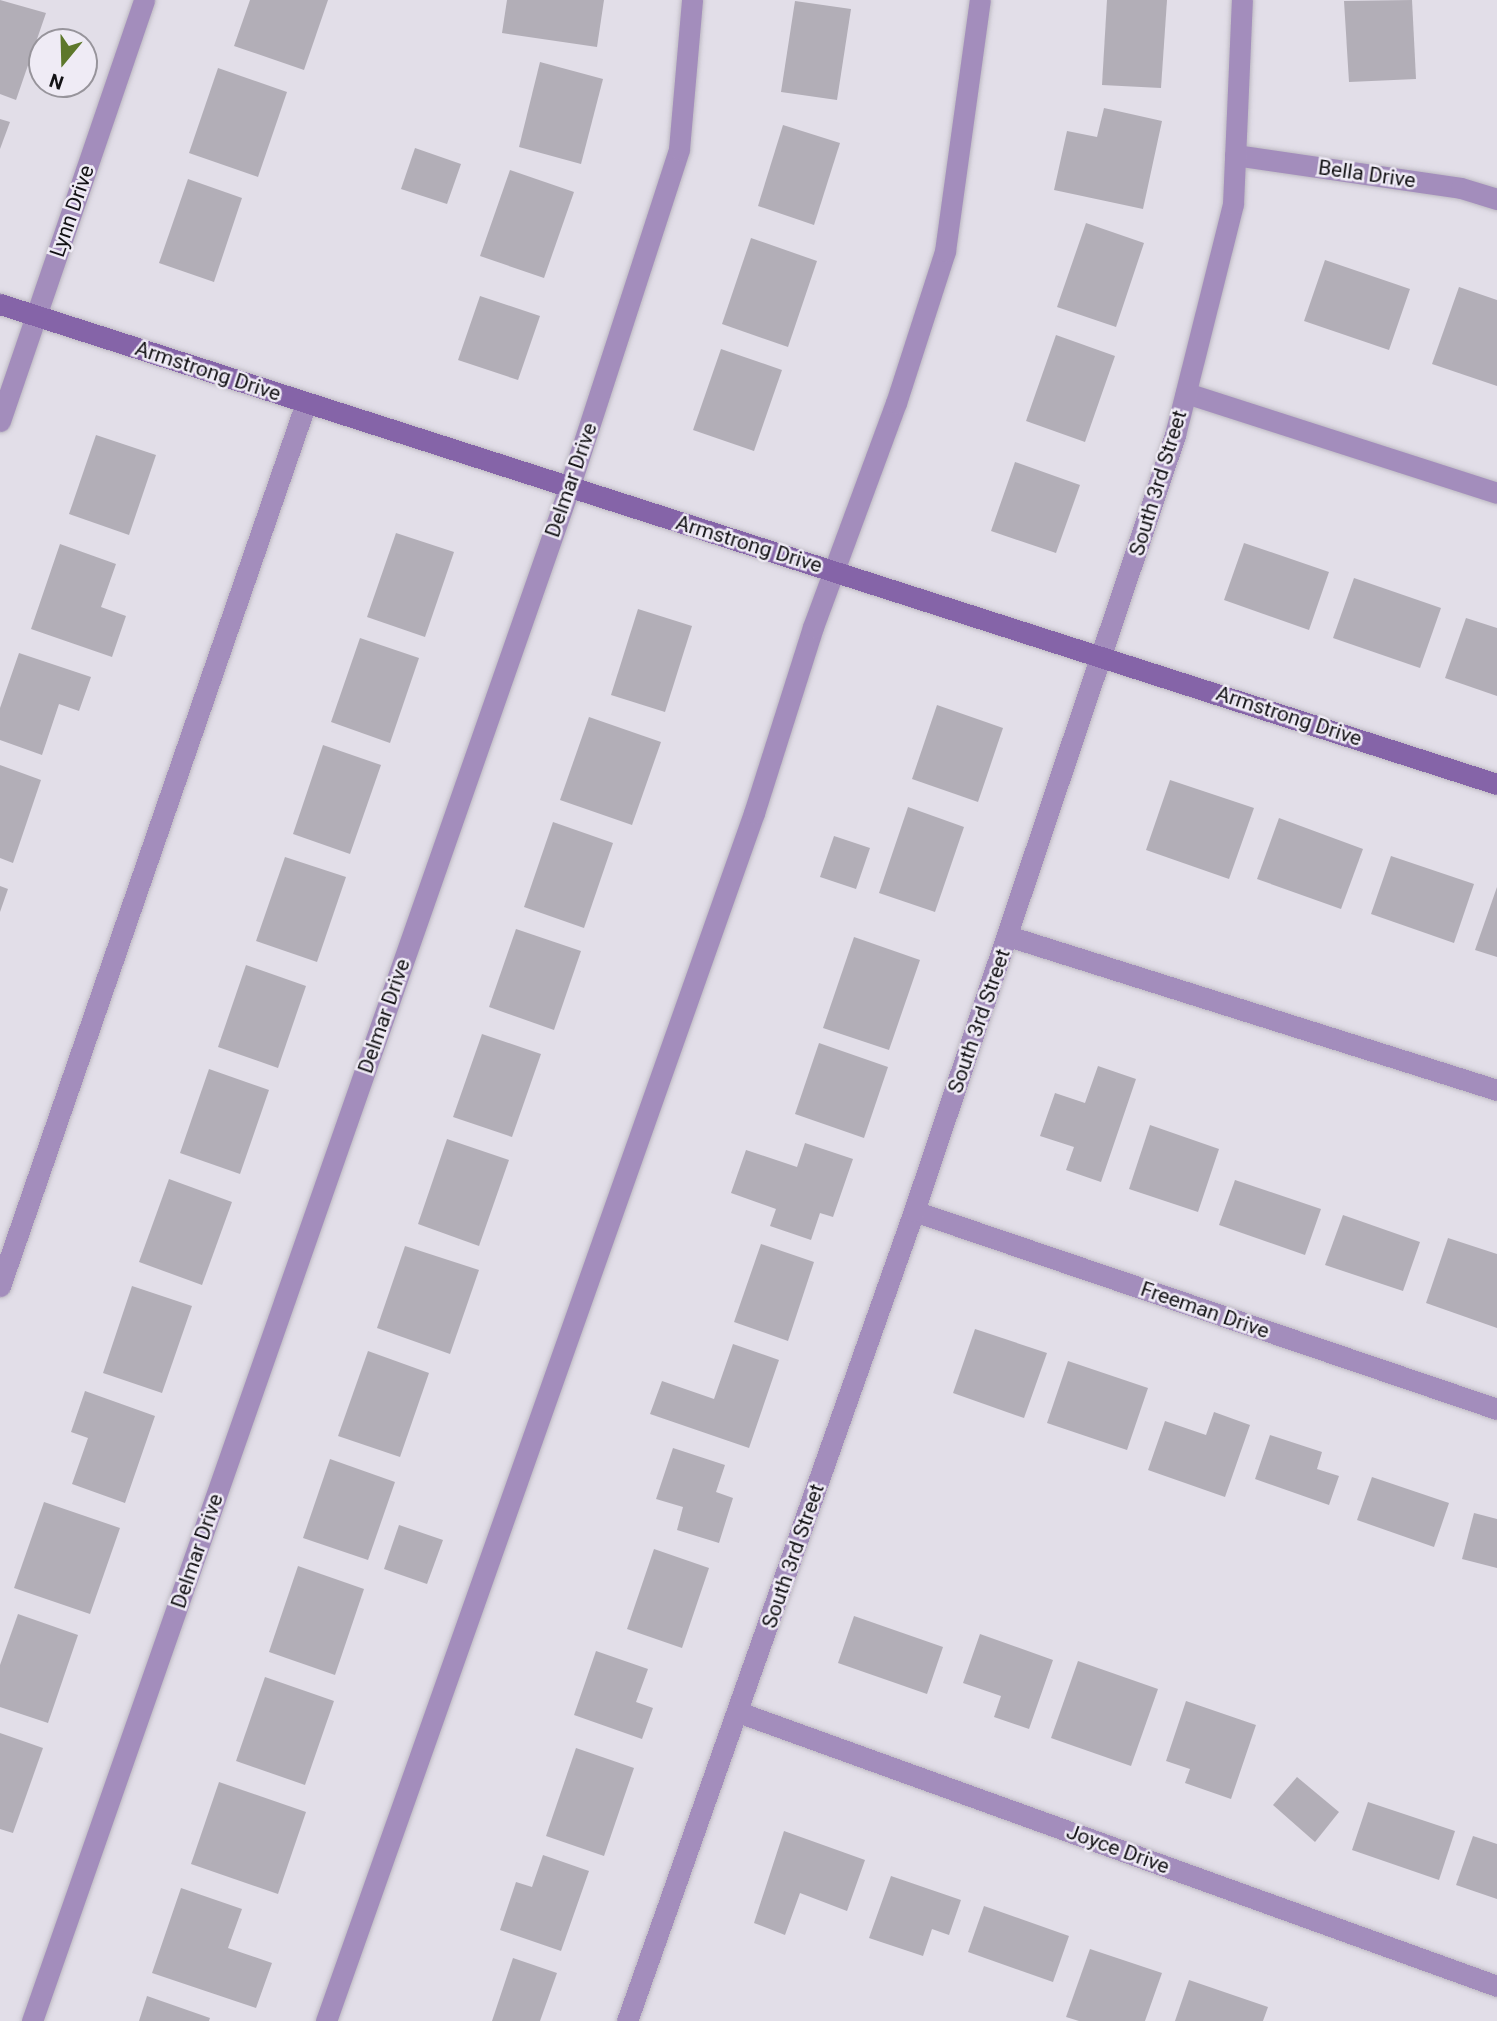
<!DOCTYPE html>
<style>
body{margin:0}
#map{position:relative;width:1497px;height:2021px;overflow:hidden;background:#e2dee8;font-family:Roboto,sans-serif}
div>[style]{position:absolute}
.building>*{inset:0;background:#b2aeb7}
.roads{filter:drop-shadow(0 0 2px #bdb9c2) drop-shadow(0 0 2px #bdb9c2)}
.lane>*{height:21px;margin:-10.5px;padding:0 10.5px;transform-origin:10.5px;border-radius:10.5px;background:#a38dbc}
.street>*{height:21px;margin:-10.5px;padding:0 10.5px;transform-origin:10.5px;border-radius:10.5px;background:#a38dbc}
.secondary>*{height:21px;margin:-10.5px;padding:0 10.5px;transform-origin:10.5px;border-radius:10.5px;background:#8564a8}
span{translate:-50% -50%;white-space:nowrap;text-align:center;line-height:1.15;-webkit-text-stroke:5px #efebf5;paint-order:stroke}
.street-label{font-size:21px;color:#131215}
.north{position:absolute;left:28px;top:28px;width:70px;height:70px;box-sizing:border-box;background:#efebf5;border:2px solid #97949b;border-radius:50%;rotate:199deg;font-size:19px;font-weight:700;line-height:28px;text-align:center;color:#131215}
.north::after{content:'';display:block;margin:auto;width:24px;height:32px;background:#5d772a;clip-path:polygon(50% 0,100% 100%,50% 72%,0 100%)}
</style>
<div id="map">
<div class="building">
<div style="clip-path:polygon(0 0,46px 13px,16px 100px,0 94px)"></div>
<div style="clip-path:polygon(250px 0,328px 0,304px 70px,234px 46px)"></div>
<div style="clip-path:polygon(507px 0,604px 0,597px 47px,502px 33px)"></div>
<div style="clip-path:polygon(1107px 0,1167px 0,1161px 88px,1102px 85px)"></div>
<div style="clip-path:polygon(1412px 0,1416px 79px,1349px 82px,1344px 1px)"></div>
<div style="clip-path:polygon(795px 1px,851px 9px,837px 100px,781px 92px)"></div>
<div style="clip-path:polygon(540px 62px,603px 79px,581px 164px,519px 147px)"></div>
<div style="clip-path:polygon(218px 68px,287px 92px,258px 177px,189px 153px)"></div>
<div style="clip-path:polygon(1104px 108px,1162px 121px,1143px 209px,1054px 190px,1067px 131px,1097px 137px)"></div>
<div style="clip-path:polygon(0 119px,10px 122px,0 149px)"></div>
<div style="clip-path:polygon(783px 125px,840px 143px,814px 225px,758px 206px)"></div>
<div style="clip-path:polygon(415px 148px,461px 164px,447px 204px,401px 189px)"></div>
<div style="clip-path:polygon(510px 170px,574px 192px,544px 278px,480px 256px)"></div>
<div style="clip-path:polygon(188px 179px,242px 198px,214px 282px,159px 263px)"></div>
<div style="clip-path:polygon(1086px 223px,1144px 243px,1116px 327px,1057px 307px)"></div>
<div style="clip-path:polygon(751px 238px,817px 261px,788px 347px,722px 324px)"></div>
<div style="clip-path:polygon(1325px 260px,1410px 289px,1389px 350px,1304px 321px)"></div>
<div style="clip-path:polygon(1459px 287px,1497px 300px,1497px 386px,1432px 364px)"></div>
<div style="clip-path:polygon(480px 296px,540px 316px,518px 380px,458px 360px)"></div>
<div style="clip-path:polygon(1056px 335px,1115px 356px,1085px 442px,1026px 421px)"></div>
<div style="clip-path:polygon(721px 349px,782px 370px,754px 451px,693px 430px)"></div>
<div style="clip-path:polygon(96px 435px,156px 455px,129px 535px,69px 514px)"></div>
<div style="clip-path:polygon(1015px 462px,1080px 485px,1056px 553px,991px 531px)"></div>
<div style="clip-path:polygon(396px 533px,454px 552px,425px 637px,367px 617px)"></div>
<div style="clip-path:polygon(1244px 543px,1329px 572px,1309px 630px,1224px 600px)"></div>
<div style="clip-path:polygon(60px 544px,116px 564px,101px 607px,126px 616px,112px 657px,31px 629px)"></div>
<div style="clip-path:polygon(1354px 578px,1441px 608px,1420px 668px,1333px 638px)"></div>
<div style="clip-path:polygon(638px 609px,692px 626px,665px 712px,611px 695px)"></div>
<div style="clip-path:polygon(1466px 618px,1497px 628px,1497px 696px,1445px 678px)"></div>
<div style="clip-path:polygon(360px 638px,419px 658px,390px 743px,331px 722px)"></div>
<div style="clip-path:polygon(19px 653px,91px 677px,79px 711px,59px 704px,42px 755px,0 740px,0 708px)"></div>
<div style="clip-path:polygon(937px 705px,1003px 728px,978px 802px,912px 779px)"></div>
<div style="clip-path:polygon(589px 717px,661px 742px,632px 825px,560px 800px)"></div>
<div style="clip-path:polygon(323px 745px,381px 765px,350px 854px,293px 834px)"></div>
<div style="clip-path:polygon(0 765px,41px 780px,13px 863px,0 858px)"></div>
<div style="clip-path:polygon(1170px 780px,1254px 808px,1229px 879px,1146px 850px)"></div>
<div style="clip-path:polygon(908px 807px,964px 827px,935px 912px,879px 893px)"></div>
<div style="clip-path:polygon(1279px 818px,1363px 849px,1341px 909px,1257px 879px)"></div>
<div style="clip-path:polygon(553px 822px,613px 843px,584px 928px,524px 907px)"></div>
<div style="clip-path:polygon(834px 836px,870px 848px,856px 889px,820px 877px)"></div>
<div style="clip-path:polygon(1391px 856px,1474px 884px,1454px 943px,1371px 914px)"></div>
<div style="clip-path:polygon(285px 857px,346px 877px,317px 962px,256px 941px)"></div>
<div style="clip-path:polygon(0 886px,8px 889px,0 912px)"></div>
<div style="clip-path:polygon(1497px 887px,1497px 957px,1475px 950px)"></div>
<div style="clip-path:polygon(516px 929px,581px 951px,554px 1030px,489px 1007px)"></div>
<div style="clip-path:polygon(854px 937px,920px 960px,889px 1050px,823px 1028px)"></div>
<div style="clip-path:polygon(246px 965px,306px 986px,278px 1068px,218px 1047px)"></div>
<div style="clip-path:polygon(482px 1034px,541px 1054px,512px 1137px,453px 1117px)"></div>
<div style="clip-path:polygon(819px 1043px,888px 1067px,864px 1138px,795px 1114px)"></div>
<div style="clip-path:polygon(1098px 1066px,1136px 1079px,1101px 1182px,1066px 1170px,1074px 1147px,1040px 1136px,1055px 1093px,1085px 1103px)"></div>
<div style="clip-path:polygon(209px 1069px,269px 1090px,240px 1174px,180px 1153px)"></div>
<div style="clip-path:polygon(1150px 1125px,1219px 1149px,1198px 1212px,1129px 1189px)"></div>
<div style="clip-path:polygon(447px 1139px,509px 1160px,479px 1246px,418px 1224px)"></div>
<div style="clip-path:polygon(805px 1143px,853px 1159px,833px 1217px,820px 1213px,811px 1240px,770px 1226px,776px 1209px,731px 1193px,746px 1150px,797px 1167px)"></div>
<div style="clip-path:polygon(169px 1179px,232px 1202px,202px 1285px,139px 1262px)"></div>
<div style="clip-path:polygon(1235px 1180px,1321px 1209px,1305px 1255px,1219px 1225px)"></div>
<div style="clip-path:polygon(1343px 1215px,1420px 1242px,1403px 1291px,1325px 1265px)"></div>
<div style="clip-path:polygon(1448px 1238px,1497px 1254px,1497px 1328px,1426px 1303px)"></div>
<div style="clip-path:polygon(761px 1244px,814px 1262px,788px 1341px,734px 1322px)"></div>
<div style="clip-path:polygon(405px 1246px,479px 1270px,450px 1354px,377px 1328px)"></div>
<div style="clip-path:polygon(132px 1286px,192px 1306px,162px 1393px,103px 1373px)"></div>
<div style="clip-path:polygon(975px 1329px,1047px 1353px,1024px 1418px,953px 1393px)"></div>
<div style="clip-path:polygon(733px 1344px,779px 1360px,749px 1448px,650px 1414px,662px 1381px,714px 1399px)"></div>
<div style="clip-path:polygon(368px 1351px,429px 1373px,400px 1457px,338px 1436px)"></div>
<div style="clip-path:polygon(1068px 1361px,1148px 1388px,1127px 1450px,1047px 1423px)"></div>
<div style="clip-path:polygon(85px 1391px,155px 1416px,125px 1503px,72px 1484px,88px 1438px,71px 1432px)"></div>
<div style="clip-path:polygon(1214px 1412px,1250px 1425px,1225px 1497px,1148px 1470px,1165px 1421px,1206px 1435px)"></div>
<div style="clip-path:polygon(1270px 1435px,1322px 1452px,1317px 1469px,1339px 1476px,1329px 1505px,1255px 1479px)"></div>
<div style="clip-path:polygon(673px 1448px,725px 1465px,716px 1492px,733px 1498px,719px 1543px,677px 1530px,683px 1507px,656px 1499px)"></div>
<div style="clip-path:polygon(330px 1459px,395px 1482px,368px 1560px,303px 1538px)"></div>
<div style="clip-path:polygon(1372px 1477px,1449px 1503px,1434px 1547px,1357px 1520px)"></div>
<div style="clip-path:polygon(44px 1502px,120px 1528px,90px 1614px,14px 1588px)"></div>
<div style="clip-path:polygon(1474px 1513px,1497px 1519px,1497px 1568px,1462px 1559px)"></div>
<div style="clip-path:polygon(399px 1525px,443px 1540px,427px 1584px,384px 1569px)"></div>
<div style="clip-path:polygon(654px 1549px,709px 1568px,682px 1648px,627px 1629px)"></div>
<div style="clip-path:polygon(298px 1566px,364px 1589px,335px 1675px,269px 1652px)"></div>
<div style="clip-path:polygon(18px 1614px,78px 1635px,48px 1723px,0 1707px,0 1665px)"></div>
<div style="clip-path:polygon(854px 1616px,943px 1647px,927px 1694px,838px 1663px)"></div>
<div style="clip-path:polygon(980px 1634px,1053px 1660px,1029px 1729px,994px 1717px,1001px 1696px,963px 1683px)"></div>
<div style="clip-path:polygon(596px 1651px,648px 1669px,636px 1702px,653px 1708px,642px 1739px,574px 1715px)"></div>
<div style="clip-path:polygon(1078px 1661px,1158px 1689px,1131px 1766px,1051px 1738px)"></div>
<div style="clip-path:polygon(265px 1677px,334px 1701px,305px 1785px,236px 1761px)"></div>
<div style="clip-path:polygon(1186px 1701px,1256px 1725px,1231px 1799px,1185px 1783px,1190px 1769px,1166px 1761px)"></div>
<div style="clip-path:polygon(0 1733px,43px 1748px,13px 1833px,0 1829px)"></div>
<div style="clip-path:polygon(576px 1748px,634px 1768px,604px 1856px,546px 1836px)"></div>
<div style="clip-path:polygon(1297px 1777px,1339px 1812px,1315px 1842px,1273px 1805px)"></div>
<div style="clip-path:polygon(219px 1782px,306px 1812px,278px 1894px,191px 1864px)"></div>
<div style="clip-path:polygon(1368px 1802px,1455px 1831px,1439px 1880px,1352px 1850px)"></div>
<div style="clip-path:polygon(784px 1831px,865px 1860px,847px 1911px,800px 1893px,785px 1935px,754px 1923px)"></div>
<div style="clip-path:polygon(1473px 1836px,1497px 1844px,1497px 1899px,1456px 1885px)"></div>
<div style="clip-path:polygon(543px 1855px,589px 1871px,561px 1951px,500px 1930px,516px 1882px,532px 1887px)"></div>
<div style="clip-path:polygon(891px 1876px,961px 1900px,949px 1935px,932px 1929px,923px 1956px,869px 1938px)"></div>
<div style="clip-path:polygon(181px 1888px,242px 1909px,228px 1948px,272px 1963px,256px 2008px,152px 1973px)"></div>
<div style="clip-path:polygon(984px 1906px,1069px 1936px,1053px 1982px,968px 1952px)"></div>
<div style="clip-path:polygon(1090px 1949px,1162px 1973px,1145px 2021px,1079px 2021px,1066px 2017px)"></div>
<div style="clip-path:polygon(513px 1958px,557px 1973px,540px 2021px,492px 2021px)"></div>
<div style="clip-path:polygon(1189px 1980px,1268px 2007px,1263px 2021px,1175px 2021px)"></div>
<div style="clip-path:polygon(147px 1996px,210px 2018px,209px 2021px,139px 2021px)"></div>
</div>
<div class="roads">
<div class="lane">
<div style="left:1186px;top:393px;width:327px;rotate:17.8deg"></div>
<div style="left:1008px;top:936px;width:513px;rotate:17.48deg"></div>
<div style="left:0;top:1286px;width:935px;rotate:-70.89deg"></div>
<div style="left:326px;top:2021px;width:1282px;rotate:-70.49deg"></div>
<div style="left:754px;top:813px;width:195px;rotate:-72.4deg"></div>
<div style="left:813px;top:627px;width:239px;rotate:-69.7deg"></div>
<div style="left:896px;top:403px;width:160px;rotate:-72.1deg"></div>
<div style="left:945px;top:251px;width:253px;rotate:-82.1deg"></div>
</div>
<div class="street">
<div style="left:1235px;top:155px;width:228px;rotate:8.3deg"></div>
<div style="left:1461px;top:188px;width:38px;rotate:17deg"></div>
<div style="left:0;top:421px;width:445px;rotate:-71.1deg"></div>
<div style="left:914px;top:1211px;width:616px;rotate:18.76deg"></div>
<div style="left:738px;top:1712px;width:807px;rotate:19.85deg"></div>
<div style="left:32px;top:2021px;width:1624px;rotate:-70.69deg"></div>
<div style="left:569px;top:488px;width:356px;rotate:-72deg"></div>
<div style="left:679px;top:149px;width:150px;rotate:-85deg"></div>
<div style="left:627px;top:2021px;width:859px;rotate:-70.49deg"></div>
<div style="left:914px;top:1211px;width:819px;rotate:-71.41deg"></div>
<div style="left:1175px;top:435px;width:238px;rotate:-75.9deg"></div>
<div style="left:1233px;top:204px;width:204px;rotate:-87.5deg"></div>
</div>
<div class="secondary">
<div style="left:0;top:304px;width:1572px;rotate:17.78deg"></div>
</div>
</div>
<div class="street-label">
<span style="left:1367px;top:174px;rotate:8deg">Bella Drive</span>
<span style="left:72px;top:211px;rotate:-71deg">Lynn Drive</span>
<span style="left:208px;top:371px;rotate:18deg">Armstrong Drive</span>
<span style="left:571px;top:480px;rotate:-71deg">Delmar Drive</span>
<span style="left:1158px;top:483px;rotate:-73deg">South 3rd Street</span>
<span style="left:749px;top:544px;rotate:17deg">Armstrong Drive</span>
<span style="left:1289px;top:716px;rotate:18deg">Armstrong Drive</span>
<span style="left:384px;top:1016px;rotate:-71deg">Delmar Drive</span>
<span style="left:979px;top:1021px;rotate:-71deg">South 3rd Street</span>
<span style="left:1205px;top:1310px;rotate:19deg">Freeman Drive</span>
<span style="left:197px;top:1551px;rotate:-71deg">Delmar Drive</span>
<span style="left:793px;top:1556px;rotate:-71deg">South 3rd Street</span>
<span style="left:1118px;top:1849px;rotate:20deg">Joyce Drive</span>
</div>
<div class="north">N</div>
</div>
